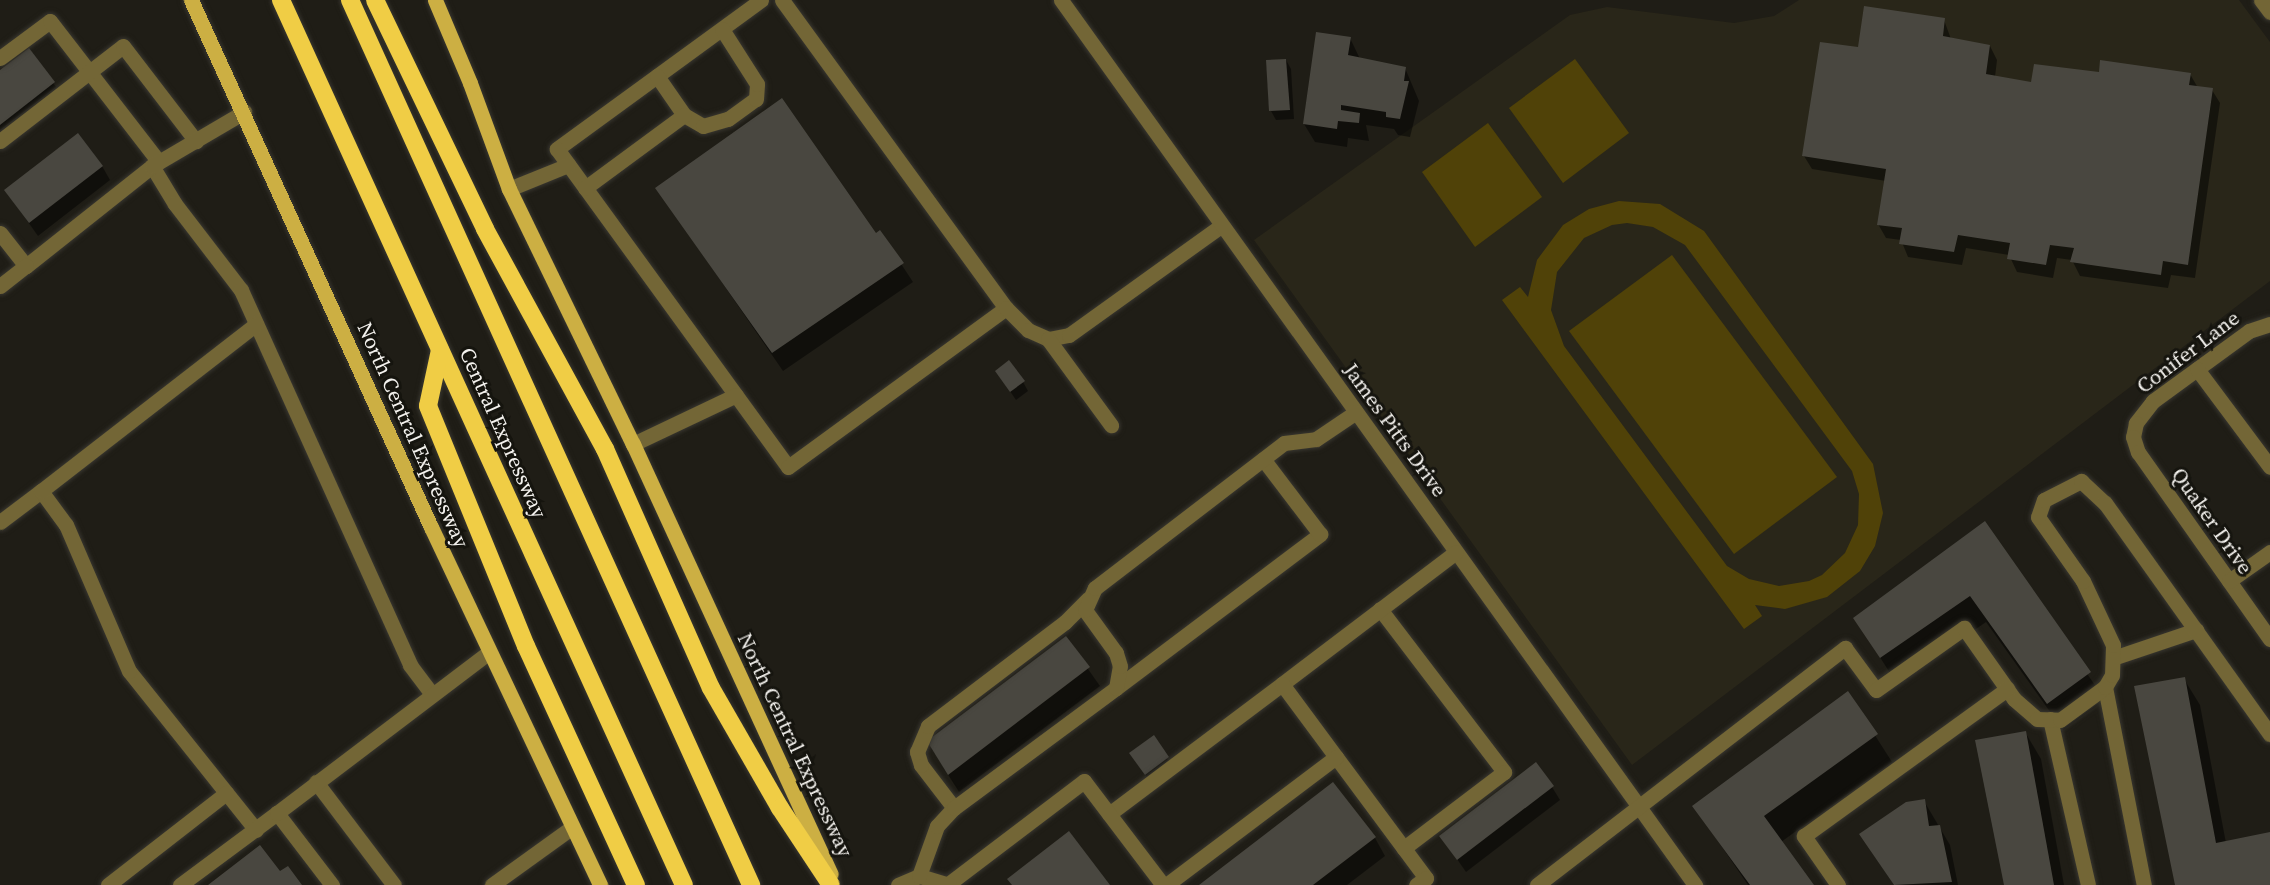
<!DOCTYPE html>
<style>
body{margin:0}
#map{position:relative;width:2270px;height:885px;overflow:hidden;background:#1f1d16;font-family:"Source Serif 4",serif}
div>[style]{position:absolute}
.built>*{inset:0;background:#292619}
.green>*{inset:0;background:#504208}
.shadow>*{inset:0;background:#0007}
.building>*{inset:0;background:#494740}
.roads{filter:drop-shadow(0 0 2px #393730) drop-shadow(0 0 2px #393730)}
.minor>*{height:15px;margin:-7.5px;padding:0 7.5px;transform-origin:7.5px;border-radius:7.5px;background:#736636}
.major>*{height:15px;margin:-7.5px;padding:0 7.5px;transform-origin:7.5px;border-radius:7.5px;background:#ccaf43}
.highway>*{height:18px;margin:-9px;padding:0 9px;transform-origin:9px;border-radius:9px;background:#f0cd45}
span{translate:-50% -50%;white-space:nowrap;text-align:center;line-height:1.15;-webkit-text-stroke:6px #15140e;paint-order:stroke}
.street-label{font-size:21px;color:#f4f2ee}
</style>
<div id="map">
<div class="built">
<div style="clip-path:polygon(1799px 0,2239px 0,2270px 42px,2270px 281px,1632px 765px,1254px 240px,1570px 15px,1607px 7px,1734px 23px,1774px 16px)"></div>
</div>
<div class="green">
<div style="clip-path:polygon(1575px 59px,1629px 133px,1563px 183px,1509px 108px)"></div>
<div style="clip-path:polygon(1488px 123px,1542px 197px,1475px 247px,1422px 172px)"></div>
<div style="clip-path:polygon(evenodd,1619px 201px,1660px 204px,1704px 231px,1873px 464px,1883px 513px,1875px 546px,1860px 571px,1827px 597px,1785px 609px,1755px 605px,1762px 616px,1744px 629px,1502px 300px,1520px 287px,1528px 297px,1537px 260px,1563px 225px,1589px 209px,1619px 201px,1627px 223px,1653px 227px,1685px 245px,1852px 471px,1859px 494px,1858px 525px,1845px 553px,1822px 575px,1809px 581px,1779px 586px,1749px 579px,1727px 566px,1564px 346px,1551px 310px,1557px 272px,1584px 238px,1612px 225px,1627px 223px)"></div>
<div style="clip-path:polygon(1672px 255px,1837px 477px,1734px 554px,1569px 331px)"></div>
</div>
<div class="shadow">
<div style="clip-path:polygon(1944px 20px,1951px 39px,1990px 46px,1997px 60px,1995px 77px,2032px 83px,2100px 73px,2190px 74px,2198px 88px,2212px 90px,2220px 103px,2195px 278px,2171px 275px,2168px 288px,2080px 276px,2072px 260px,2057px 258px,2053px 278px,2017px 272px,2009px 255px,1966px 248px,1962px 265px,1908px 257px,1901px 240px,1886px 238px,1878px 224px,1886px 181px,1812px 169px,1804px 156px,1859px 49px)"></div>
<div style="clip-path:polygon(1350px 38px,1360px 59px,1405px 68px,1419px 101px,1410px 137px,1398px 135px,1394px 129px,1366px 125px,1369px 141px,1348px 138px,1347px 147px,1315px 142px,1304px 124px)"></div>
<div style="clip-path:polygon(28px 50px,56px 87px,0 130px,0 72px)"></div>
<div style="clip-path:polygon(1286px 60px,1291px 69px,1294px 119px,1276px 120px,1271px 111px,1267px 61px)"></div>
<div style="clip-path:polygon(102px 166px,110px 180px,38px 236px,6px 191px)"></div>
<div style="clip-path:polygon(657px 188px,876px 235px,880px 232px,913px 282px,783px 371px)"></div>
<div style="clip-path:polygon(997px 372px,1023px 382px,1028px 391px,1016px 400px)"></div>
<div style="clip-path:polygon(1985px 524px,2105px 700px,2063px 730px,1986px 622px,1897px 684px,1855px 618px)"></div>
<div style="clip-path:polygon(1066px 638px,1100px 686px,959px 792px,939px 760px)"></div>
<div style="clip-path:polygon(2184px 679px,2200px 705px,2226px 843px,2270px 834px,2270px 885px,2177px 885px)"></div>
<div style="clip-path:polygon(1848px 693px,1892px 762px,1781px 842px,1812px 885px,1748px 885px,1694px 806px)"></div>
<div style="clip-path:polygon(2025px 732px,2041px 759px,2064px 885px,2006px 885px)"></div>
<div style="clip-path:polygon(1153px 738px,1173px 767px,1151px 783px,1131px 754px)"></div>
<div style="clip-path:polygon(1552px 787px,1560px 800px,1466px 872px,1441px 836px)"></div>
<div style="clip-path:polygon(1924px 801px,1950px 845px,1958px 885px,1894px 885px,1872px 852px)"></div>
<div style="clip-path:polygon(1375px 838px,1385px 856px,1347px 885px,1202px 885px)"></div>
</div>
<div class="building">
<div style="clip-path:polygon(1864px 6px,1945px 18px,1943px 36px,1990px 45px,1986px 74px,2031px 82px,2034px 64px,2099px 72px,2100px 60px,2191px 73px,2189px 85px,2213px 88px,2188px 265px,2163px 261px,2161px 275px,2070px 262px,2074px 248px,2050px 245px,2046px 265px,2007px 259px,2010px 243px,1958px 235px,1954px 252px,1899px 244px,1902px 228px,1877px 225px,1886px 169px,1802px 156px,1820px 42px,1858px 47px)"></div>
<div style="clip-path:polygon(1316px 32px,1351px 37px,1348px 55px,1406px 67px,1404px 81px,1409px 81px,1400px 119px,1386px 117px,1386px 112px,1341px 105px,1341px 110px,1360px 113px,1359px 123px,1338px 121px,1337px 129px,1303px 124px)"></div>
<div style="clip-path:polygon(29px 48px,55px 82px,0 125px,0 70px)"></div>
<div style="clip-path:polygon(1286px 59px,1290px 110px,1269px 111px,1266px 60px)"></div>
<div style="clip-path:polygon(782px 98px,876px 233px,880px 230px,904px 263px,772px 353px,655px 188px)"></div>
<div style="clip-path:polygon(78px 133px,103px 166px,29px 223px,4px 190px)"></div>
<div style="clip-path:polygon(1009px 360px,1025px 381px,1010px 392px,995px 371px)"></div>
<div style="clip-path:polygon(1985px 521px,2091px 672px,2047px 704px,1970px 596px,1880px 658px,1853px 618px)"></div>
<div style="clip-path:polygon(1066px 636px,1090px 667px,948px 775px,927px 741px)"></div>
<div style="clip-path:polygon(2185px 677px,2216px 843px,2270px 832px,2270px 885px,2175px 885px,2134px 686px)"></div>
<div style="clip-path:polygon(1848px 691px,1878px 734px,1764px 816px,1814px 885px,1750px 885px,1692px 806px)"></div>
<div style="clip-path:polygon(2026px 731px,2054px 885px,2004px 885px,1975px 740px)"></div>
<div style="clip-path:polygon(1154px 735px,1169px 757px,1145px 775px,1129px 753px)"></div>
<div style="clip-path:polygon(1536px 762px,1554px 786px,1457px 860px,1439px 836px)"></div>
<div style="clip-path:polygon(1333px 782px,1376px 837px,1313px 885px,1199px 885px)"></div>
<div style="clip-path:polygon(1925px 799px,1929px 826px,1940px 825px,1952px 882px,1894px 885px,1859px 834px,1906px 802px)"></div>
<div style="clip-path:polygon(1069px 831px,1110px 885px,1012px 885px,1007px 879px)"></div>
<div style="clip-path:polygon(260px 845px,280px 871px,288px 866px,302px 885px,208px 885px)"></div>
</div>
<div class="roads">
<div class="minor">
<div style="left:761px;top:0;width:253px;rotate:143.9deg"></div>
<div style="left:557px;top:149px;width:393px;rotate:54deg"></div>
<div style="left:788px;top:467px;width:270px;rotate:-36.1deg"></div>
<div style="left:782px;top:0;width:381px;rotate:54deg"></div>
<div style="left:1006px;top:308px;width:31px;rotate:45deg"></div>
<div style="left:1028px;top:330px;width:22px;rotate:24deg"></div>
<div style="left:1048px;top:339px;width:21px;rotate:-11deg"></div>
<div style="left:1069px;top:335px;width:188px;rotate:-35.7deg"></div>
<div style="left:1061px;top:0;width:1089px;rotate:54.38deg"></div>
<div style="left:2261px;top:0;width:15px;rotate:53deg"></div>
<div style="left:0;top:58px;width:62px;rotate:-36.5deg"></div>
<div style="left:50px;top:21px;width:178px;rotate:52.3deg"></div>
<div style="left:657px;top:76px;width:47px;rotate:55.3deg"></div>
<div style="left:684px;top:115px;width:22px;rotate:30deg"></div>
<div style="left:703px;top:126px;width:26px;rotate:-16deg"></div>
<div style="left:728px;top:119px;width:34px;rotate:-36deg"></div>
<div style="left:756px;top:99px;width:15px;rotate:-86deg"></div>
<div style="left:757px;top:84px;width:65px;rotate:-122.5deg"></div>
<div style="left:0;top:141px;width:155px;rotate:-37.7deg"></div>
<div style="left:123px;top:46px;width:120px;rotate:52.5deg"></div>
<div style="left:152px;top:166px;width:44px;rotate:58.8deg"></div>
<div style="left:175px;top:204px;width:108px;rotate:52.5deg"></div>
<div style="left:241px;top:290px;width:411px;rotate:65.7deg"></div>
<div style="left:410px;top:665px;width:35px;rotate:53deg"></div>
<div style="left:585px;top:188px;width:123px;rotate:-36.4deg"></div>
<div style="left:509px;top:189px;width:64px;rotate:-22.1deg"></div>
<div style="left:0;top:233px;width:42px;rotate:51.8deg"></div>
<div style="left:26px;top:266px;width:161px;rotate:-38.4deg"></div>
<div style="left:152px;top:166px;width:107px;rotate:-30.4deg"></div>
<div style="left:0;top:286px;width:33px;rotate:-38deg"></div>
<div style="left:2270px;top:324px;width:22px;rotate:162deg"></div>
<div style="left:2249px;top:331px;width:119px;rotate:143.9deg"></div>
<div style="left:2153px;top:401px;width:28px;rotate:128deg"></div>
<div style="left:2136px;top:423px;width:14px;rotate:102deg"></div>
<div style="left:2133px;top:437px;width:16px;rotate:72deg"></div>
<div style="left:2138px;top:452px;width:229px;rotate:54.8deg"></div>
<div style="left:1048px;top:339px;width:107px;rotate:53.8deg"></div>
<div style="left:2197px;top:369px;width:122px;rotate:53.3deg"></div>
<div style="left:633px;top:444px;width:114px;rotate:-25.4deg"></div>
<div style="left:0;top:522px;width:51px;rotate:-37.1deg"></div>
<div style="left:2229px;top:581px;width:50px;rotate:-35.3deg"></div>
<div style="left:1380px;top:609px;width:205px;rotate:52.7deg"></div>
<div style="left:1504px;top:772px;width:126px;rotate:142.8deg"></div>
<div style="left:2113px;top:658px;width:88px;rotate:-18.6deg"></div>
<div style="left:1282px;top:684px;width:218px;rotate:-37.2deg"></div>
<div style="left:2105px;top:687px;width:202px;rotate:78.9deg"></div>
<div style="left:1116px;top:688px;width:256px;rotate:-37deg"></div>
<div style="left:1320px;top:534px;width:94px;rotate:-127.2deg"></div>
<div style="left:2050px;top:719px;width:170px;rotate:77.1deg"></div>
<div style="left:1336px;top:757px;width:151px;rotate:53.4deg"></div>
<div style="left:1426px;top:878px;width:12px;rotate:145deg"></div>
<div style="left:316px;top:782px;width:129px;rotate:52.9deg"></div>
<div style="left:954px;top:808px;width:54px;rotate:-127.5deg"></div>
<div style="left:921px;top:765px;width:14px;rotate:-107deg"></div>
<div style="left:917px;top:752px;width:28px;rotate:-67deg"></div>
<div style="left:928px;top:726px;width:172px;rotate:-37.2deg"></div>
<div style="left:1065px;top:622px;width:33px;rotate:-45deg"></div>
<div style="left:1109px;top:814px;width:216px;rotate:-36.9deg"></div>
<div style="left:1282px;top:684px;width:91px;rotate:53.5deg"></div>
<div style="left:1336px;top:757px;width:213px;rotate:143deg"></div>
<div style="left:256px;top:830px;width:203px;rotate:-128.6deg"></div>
<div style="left:129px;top:671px;width:159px;rotate:-113.3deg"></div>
<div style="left:66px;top:525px;width:42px;rotate:-126.3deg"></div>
<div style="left:41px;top:491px;width:272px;rotate:-37.8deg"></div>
<div style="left:108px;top:885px;width:150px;rotate:-37.9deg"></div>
<div style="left:180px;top:885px;width:121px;rotate:-36.6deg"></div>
<div style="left:332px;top:885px;width:91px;rotate:-127.4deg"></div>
<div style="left:277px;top:813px;width:266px;rotate:-37.2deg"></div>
<div style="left:492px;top:885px;width:97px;rotate:-35.8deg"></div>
<div style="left:898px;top:885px;width:23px;rotate:-23deg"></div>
<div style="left:947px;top:885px;width:172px;rotate:-37.2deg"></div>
<div style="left:1084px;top:781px;width:131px;rotate:52.8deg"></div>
<div style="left:949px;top:885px;width:31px;rotate:-163deg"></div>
<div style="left:919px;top:876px;width:53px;rotate:-70.2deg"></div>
<div style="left:937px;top:826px;width:25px;rotate:-47deg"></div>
<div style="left:954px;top:808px;width:202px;rotate:-36.5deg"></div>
<div style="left:1116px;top:688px;width:22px;rotate:-80deg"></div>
<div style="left:1120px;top:666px;width:14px;rotate:-107deg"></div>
<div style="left:1116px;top:653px;width:53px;rotate:-125.8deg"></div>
<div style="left:1085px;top:610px;width:24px;rotate:-66deg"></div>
<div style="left:1095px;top:588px;width:238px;rotate:-37.5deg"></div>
<div style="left:1284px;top:443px;width:32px;rotate:-7deg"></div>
<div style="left:1316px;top:439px;width:48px;rotate:-34deg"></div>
<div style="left:1537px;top:885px;width:389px;rotate:-37.6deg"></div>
<div style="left:1845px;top:648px;width:52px;rotate:53.6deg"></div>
<div style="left:1876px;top:690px;width:108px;rotate:-35.2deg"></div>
<div style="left:1964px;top:628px;width:87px;rotate:54.8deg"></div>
<div style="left:2014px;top:699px;width:30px;rotate:41deg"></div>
<div style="left:2037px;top:719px;width:23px;rotate:2deg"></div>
<div style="left:2060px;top:720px;width:56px;rotate:-36.3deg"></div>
<div style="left:2105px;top:687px;width:14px;rotate:-60deg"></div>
<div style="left:2112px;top:675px;width:30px;rotate:-88deg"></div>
<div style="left:2113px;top:645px;width:71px;rotate:-115.1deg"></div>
<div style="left:2083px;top:581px;width:78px;rotate:-125.1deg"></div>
<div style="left:2038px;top:517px;width:18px;rotate:-71deg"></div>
<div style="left:2044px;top:500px;width:42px;rotate:-27.2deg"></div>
<div style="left:2081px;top:481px;width:33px;rotate:43deg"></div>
<div style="left:2105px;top:503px;width:284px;rotate:54.5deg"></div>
<div style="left:1838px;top:885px;width:60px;rotate:-124.8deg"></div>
<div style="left:1804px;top:836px;width:251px;rotate:-35.9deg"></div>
</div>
<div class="major">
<div style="left:191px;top:0;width:579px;rotate:65.52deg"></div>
<div style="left:431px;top:527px;width:396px;rotate:64.7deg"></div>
<div style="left:435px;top:0;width:90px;rotate:67.1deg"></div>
<div style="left:470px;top:83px;width:113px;rotate:69.8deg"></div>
<div style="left:509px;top:189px;width:284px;rotate:64.1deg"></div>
<div style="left:633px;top:444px;width:473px;rotate:65.3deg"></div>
</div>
<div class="highway">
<div style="left:281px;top:0;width:972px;rotate:65.52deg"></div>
<div style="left:350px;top:0;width:972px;rotate:65.62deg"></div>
<div style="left:375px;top:0;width:254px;rotate:64.3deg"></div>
<div style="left:485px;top:229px;width:251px;rotate:61.4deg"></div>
<div style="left:605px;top:449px;width:261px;rotate:66.1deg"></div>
<div style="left:711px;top:688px;width:138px;rotate:60.1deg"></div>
<div style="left:780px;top:808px;width:92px;rotate:56.5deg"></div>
<div style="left:440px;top:350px;width:57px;rotate:102.1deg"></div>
<div style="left:428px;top:406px;width:259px;rotate:67.8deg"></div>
<div style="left:526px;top:646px;width:263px;rotate:65.3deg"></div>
</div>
</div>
<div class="street-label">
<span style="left:2188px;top:352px;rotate:-37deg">Conifer Lane</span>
<span style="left:1395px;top:430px;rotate:54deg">James Pitts Drive</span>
<span style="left:503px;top:433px;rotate:66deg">Central Expressway</span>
<span style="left:413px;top:435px;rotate:66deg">North Central Expressway</span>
<span style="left:2212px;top:521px;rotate:55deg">Quaker Drive</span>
<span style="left:795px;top:745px;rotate:65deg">North Central Expressway</span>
</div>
</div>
